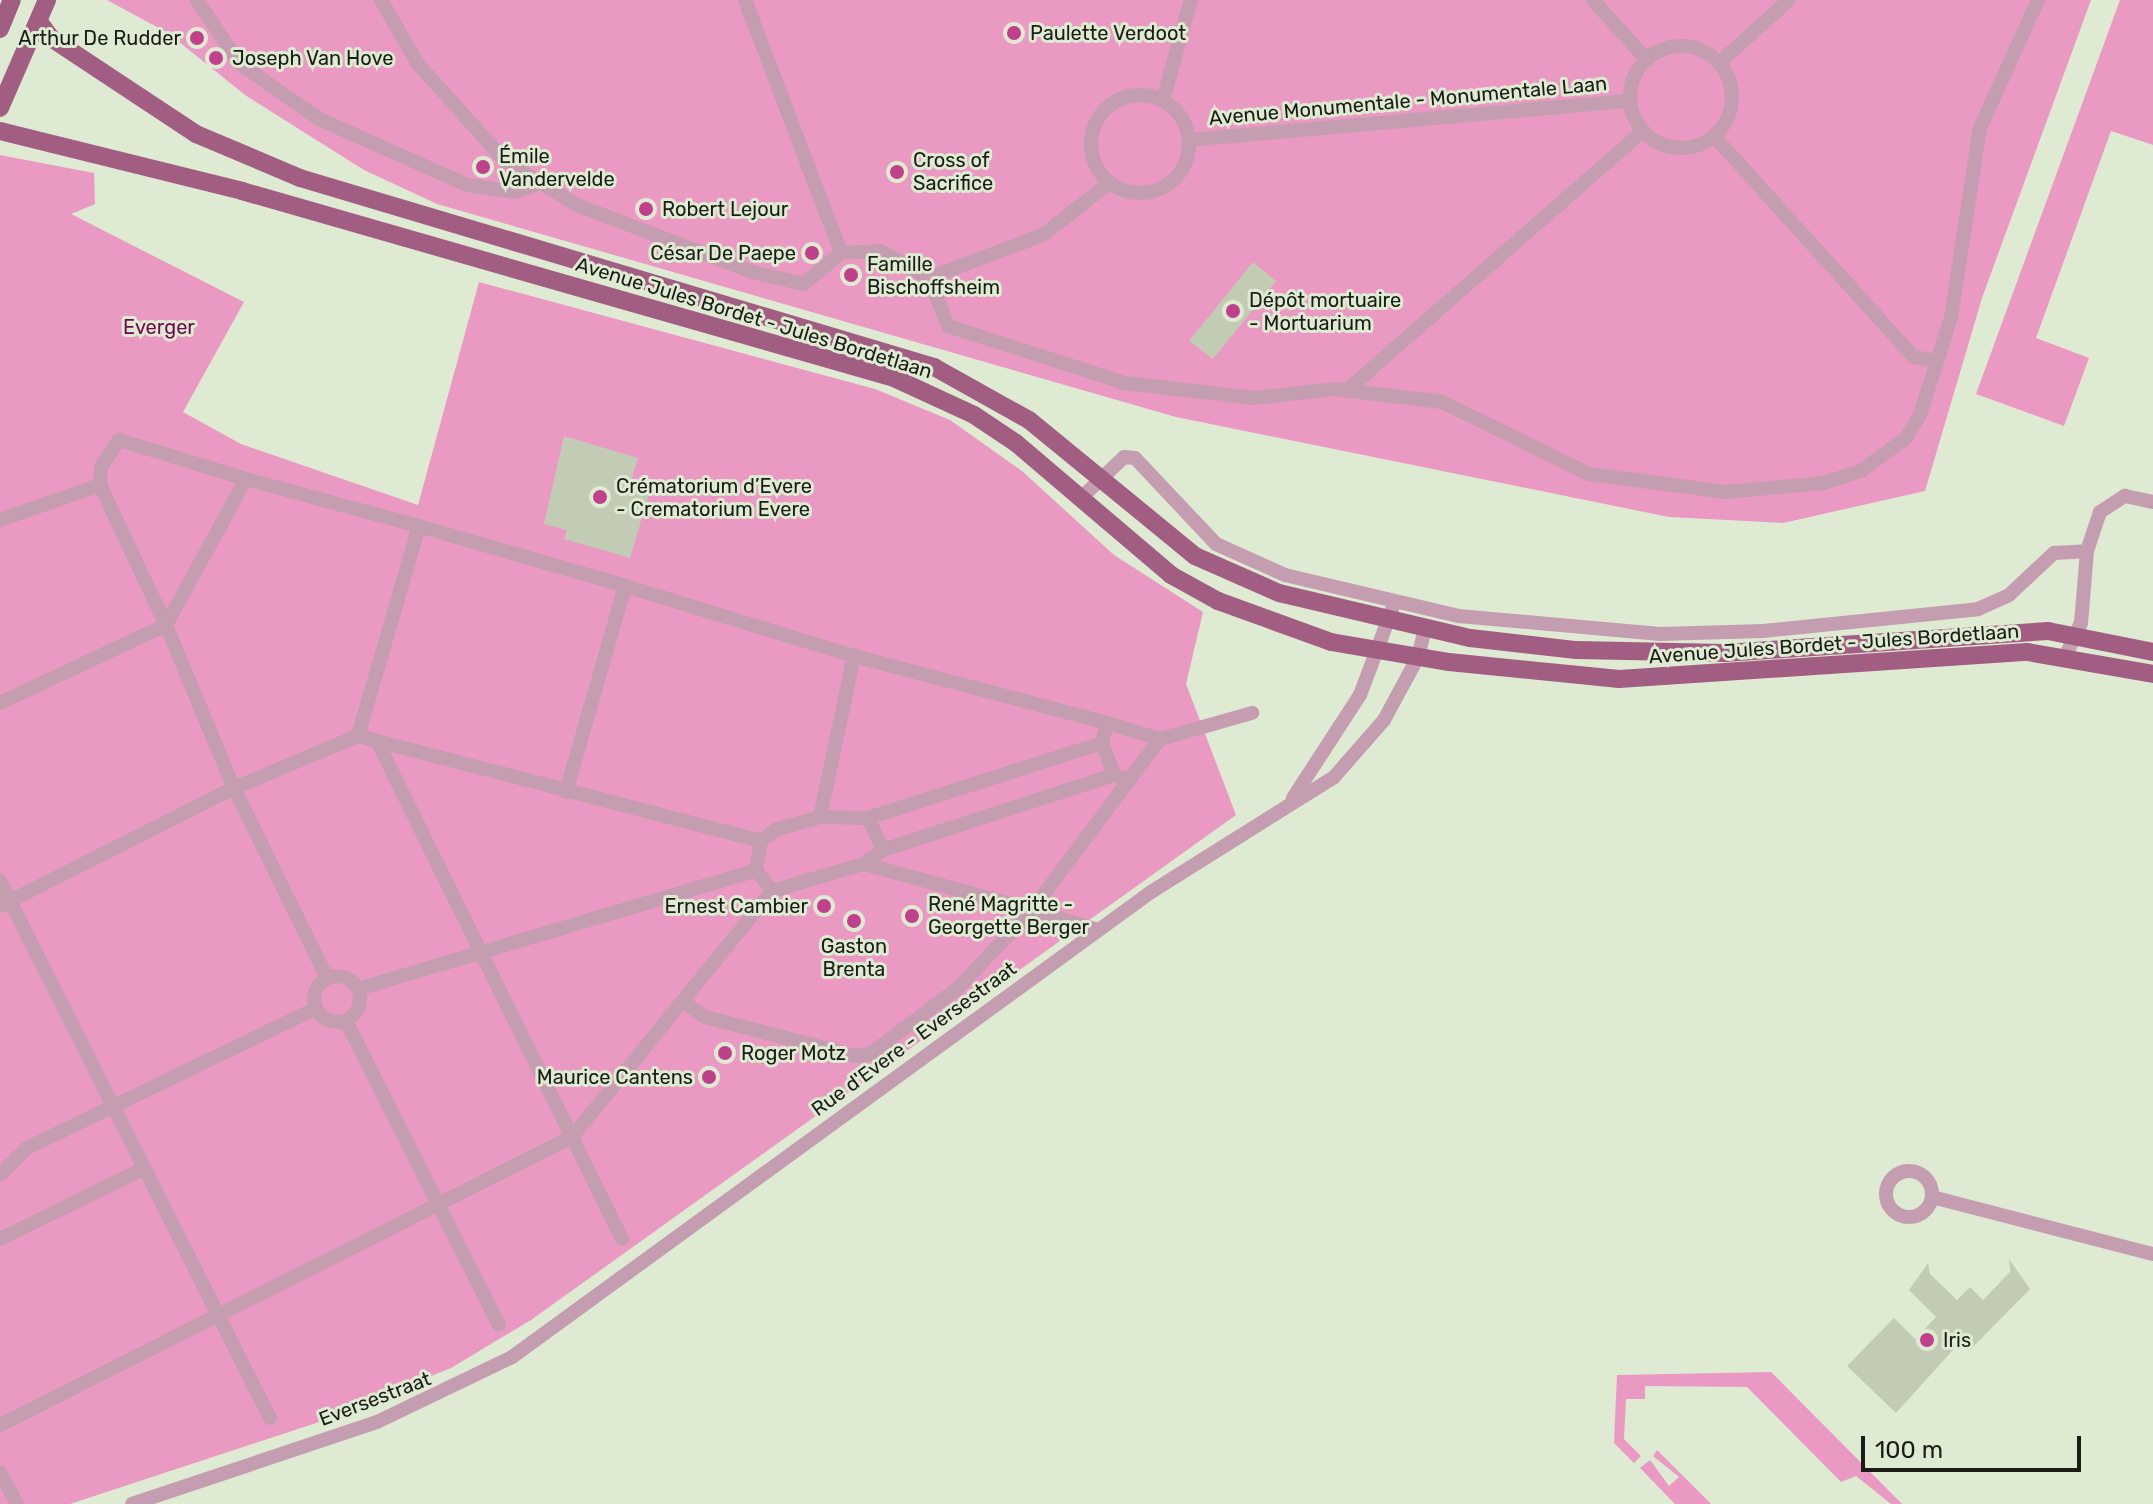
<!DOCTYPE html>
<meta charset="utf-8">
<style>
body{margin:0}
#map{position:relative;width:2153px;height:1504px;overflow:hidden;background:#dfead3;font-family:Rubik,sans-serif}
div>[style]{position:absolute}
.green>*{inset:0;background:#ea99c2}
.building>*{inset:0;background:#c2ccb5}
.minor>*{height:14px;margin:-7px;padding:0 7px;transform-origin:7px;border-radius:7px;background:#c49db0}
.minor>.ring{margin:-7px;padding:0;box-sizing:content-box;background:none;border:14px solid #c49db0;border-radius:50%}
.major>*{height:18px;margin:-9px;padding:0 9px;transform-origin:9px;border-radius:9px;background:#a25e82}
.dots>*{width:22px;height:22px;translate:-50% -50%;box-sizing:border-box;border:4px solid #dfead3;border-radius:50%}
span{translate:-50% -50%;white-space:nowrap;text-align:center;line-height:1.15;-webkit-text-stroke:6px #dfead3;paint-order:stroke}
.poi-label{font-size:20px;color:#191d15}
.left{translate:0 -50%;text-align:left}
.right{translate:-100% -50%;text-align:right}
.street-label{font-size:20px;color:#191d15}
.park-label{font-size:20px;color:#70074c}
.scale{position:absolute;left:1861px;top:1436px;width:220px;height:36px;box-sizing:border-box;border:4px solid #191d15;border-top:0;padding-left:10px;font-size:24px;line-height:28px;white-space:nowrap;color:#191d15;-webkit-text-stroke:6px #dfead3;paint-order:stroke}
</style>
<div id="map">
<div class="green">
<div style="clip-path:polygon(107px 0,2091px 0,1982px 298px,1925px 491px,1783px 523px,1669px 517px,1176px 417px,437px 204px,364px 170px,245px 95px,168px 33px)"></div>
<div style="clip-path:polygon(2120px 0,2153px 0,2153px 145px,2111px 131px,2036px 338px,2089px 358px,2064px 426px,1976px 394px)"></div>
<div style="clip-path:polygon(0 155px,94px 173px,95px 204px,71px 214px,244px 302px,183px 412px,241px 444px,418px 505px,479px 282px,875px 389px,950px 420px,1022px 471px,1114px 555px,1203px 612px,1186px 684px,1236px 815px,531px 1320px,451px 1368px,316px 1423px,70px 1504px,0 1504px)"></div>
<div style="clip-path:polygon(1771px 1372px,1902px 1504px,1891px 1504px,1856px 1476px,1841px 1482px,1747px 1387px,1645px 1386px,1645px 1399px,1626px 1399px,1624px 1439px,1641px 1456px,1634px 1463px,1614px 1443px,1617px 1375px)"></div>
<div style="clip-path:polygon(1657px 1450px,1711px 1504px,1675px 1504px,1640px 1468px,1650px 1460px,1669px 1486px,1679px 1477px,1653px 1456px)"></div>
</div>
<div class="building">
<div style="clip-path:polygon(1253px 262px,1276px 281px,1213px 359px,1189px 341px)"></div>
<div style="clip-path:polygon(564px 436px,638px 458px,631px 481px,651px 487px,630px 558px,564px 539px,567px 530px,544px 524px)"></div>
<div style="clip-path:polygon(2009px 1259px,2030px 1289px,1970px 1350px,1961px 1341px,1896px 1413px,1847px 1366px,1894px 1318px,1915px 1339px,1936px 1317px,1909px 1290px,1928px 1263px,1930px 1274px,1957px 1300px,1970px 1287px,1983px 1300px,2010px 1272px)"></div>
</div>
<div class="minor">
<div style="left:197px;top:0;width:76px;rotate:56.3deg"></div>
<div style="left:239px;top:63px;width:98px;rotate:35deg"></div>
<div style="left:319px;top:119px;width:162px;rotate:24deg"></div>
<div style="left:467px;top:185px;width:49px;rotate:8.3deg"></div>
<div style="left:515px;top:192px;width:23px;rotate:-20deg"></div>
<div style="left:381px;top:0;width:74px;rotate:60deg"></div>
<div style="left:418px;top:64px;width:130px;rotate:48.1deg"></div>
<div style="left:505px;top:161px;width:84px;rotate:31.4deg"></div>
<div style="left:577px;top:205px;width:187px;rotate:20.9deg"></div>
<div style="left:752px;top:272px;width:53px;rotate:13deg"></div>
<div style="left:804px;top:284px;width:48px;rotate:-40deg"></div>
<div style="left:841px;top:253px;width:39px;rotate:-3deg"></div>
<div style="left:880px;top:251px;width:56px;rotate:28.9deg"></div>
<div style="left:929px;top:278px;width:52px;rotate:68.4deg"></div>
<div style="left:948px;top:326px;width:186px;rotate:17.9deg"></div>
<div style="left:1125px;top:383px;width:130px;rotate:6.6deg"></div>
<div style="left:1254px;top:398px;width:81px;rotate:-6.3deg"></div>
<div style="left:1335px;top:389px;width:108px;rotate:6.9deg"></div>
<div style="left:1442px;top:402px;width:164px;rotate:26.1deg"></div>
<div style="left:1589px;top:474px;width:138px;rotate:7.5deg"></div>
<div style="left:1726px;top:492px;width:98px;rotate:-5.2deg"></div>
<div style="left:1824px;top:483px;width:39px;rotate:-18deg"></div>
<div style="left:1861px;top:471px;width:56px;rotate:-36.3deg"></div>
<div style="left:1906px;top:438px;width:27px;rotate:-59deg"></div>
<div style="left:1920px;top:415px;width:103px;rotate:-72.4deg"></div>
<div style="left:1951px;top:317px;width:191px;rotate:-81.3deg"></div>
<div style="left:1980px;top:128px;width:141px;rotate:-65.6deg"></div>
<div style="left:745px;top:0;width:271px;rotate:69.2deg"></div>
<div style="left:1593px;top:0;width:81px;rotate:48deg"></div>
<div class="ring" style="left:1630px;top:46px;width:88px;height:88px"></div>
<div style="left:1719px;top:63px;width:94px;rotate:-42deg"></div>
<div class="ring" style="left:1091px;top:95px;width:84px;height:84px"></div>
<div style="left:1163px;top:100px;width:104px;rotate:-74.4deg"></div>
<div style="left:1714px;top:136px;width:298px;rotate:47.9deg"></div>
<div style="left:1914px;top:357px;width:22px;rotate:10deg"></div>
<div style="left:1189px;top:140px;width:443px;rotate:-5.1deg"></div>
<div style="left:929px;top:278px;width:122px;rotate:-20.7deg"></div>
<div style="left:1043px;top:235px;width:84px;rotate:-38.2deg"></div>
<div style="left:1346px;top:391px;width:395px;rotate:-41.2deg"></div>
<div style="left:246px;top:479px;width:179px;rotate:15.2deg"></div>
<div style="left:1081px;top:498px;width:59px;rotate:-43.6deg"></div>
<div style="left:1124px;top:457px;width:11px;rotate:5deg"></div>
<div style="left:1135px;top:458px;width:118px;rotate:46.7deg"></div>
<div style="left:1216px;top:544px;width:76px;rotate:24.2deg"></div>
<div style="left:1285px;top:575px;width:179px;rotate:13.3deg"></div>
<div style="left:1459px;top:616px;width:202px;rotate:5.1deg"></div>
<div style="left:1660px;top:634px;width:103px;rotate:-1.7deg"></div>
<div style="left:1763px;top:631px;width:216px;rotate:-5.8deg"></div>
<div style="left:1978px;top:609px;width:34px;rotate:-24deg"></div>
<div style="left:2009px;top:595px;width:62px;rotate:-43deg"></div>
<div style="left:2054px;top:553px;width:33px;rotate:-3deg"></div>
<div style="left:0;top:520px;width:106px;rotate:-19.3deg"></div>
<div style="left:2065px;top:657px;width:38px;rotate:-65deg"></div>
<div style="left:2081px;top:623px;width:72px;rotate:-85.2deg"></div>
<div style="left:2087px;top:551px;width:41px;rotate:-71.6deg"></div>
<div style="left:2100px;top:512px;width:30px;rotate:-33deg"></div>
<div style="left:2125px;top:496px;width:29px;rotate:12deg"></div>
<div style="left:0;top:703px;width:183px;rotate:-25.2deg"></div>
<div style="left:166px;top:625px;width:166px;rotate:-61.3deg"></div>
<div style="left:246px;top:479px;width:133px;rotate:-162.9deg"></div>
<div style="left:119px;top:440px;width:32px;rotate:124deg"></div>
<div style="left:101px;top:467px;width:18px;rotate:93deg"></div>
<div style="left:100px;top:485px;width:155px;rotate:64.8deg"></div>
<div style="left:166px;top:625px;width:177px;rotate:67.4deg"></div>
<div style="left:234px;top:788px;width:212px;rotate:63.9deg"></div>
<div style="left:358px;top:736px;width:219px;rotate:-73.8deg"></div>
<div style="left:419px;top:526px;width:215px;rotate:16.2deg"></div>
<div style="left:377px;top:741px;width:555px;rotate:63.8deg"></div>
<div style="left:1102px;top:743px;width:34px;rotate:69deg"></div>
<div style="left:566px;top:792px;width:214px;rotate:-74deg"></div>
<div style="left:625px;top:586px;width:239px;rotate:17deg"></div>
<div style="left:1293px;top:798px;width:123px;rotate:-57deg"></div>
<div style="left:1360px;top:695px;width:91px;rotate:-69.4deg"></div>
<div style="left:820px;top:817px;width:165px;rotate:-78.1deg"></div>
<div style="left:854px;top:656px;width:262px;rotate:14.8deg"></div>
<div style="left:868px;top:818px;width:246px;rotate:-17.8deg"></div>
<div style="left:1102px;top:743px;width:21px;rotate:-76deg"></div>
<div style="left:1107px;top:723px;width:55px;rotate:16.8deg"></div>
<div style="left:1160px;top:739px;width:96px;rotate:-15.8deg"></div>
<div style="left:883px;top:850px;width:243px;rotate:-18deg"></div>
<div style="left:1114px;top:775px;width:16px;rotate:22deg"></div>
<div style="left:864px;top:864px;width:24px;rotate:-36deg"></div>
<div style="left:883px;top:850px;width:35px;rotate:-115deg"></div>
<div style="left:868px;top:818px;width:48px;rotate:-178.8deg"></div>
<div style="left:820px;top:817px;width:47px;rotate:163.9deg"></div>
<div style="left:775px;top:830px;width:18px;rotate:142deg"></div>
<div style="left:761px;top:841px;width:29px;rotate:100deg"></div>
<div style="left:756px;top:870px;width:26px;rotate:53deg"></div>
<div style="left:772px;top:891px;width:96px;rotate:-16.4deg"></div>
<div style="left:864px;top:864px;width:174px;rotate:15.3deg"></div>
<div style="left:1032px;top:910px;width:214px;rotate:-53.2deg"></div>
<div style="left:0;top:881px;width:601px;rotate:63.31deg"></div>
<div style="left:0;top:906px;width:262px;rotate:-26.8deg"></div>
<div style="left:234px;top:788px;width:134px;rotate:-22.8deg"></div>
<div style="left:358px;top:736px;width:416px;rotate:14.6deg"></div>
<div class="ring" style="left:314px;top:976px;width:32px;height:32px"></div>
<div style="left:358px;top:989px;width:415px;rotate:-16.6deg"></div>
<div style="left:685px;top:1003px;width:24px;rotate:35deg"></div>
<div style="left:705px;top:1017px;width:156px;rotate:14.5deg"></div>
<div style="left:856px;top:1056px;width:14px;rotate:-8deg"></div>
<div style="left:870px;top:1054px;width:109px;rotate:-36.8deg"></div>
<div style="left:957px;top:989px;width:109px;rotate:-46.5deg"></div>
<div style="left:1032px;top:910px;width:69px;rotate:16.9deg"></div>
<div style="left:346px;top:1021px;width:340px;rotate:63.3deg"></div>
<div class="ring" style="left:1886px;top:1171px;width:32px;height:32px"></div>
<div style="left:0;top:1175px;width:38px;rotate:-45deg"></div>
<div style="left:27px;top:1148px;width:320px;rotate:-25.8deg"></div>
<div style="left:1932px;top:1197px;width:228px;rotate:14.5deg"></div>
<div style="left:0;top:1239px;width:159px;rotate:-26.1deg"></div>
<div style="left:0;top:1425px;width:640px;rotate:-26.73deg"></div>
<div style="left:572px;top:1137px;width:317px;rotate:-50.9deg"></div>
<div style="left:0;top:1472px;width:36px;rotate:62deg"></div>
<div style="left:132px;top:1504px;width:258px;rotate:-18.5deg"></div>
<div style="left:377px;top:1422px;width:150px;rotate:-25.7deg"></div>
<div style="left:512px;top:1357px;width:790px;rotate:-36.04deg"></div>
<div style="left:1151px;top:892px;width:216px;rotate:-32.1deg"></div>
<div style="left:1334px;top:777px;width:76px;rotate:-48.7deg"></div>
<div style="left:1384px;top:720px;width:72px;rotate:-61.6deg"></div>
<div style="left:1418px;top:657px;width:30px;rotate:-76deg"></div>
</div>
<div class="major">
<div style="left:40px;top:23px;width:19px;rotate:54deg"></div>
<div style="left:51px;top:38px;width:174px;rotate:33.5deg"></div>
<div style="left:196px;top:134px;width:113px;rotate:22.9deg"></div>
<div style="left:300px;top:178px;width:662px;rotate:16.6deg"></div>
<div style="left:934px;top:367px;width:109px;rotate:29.2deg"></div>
<div style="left:1029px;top:420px;width:215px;rotate:39.3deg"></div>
<div style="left:1195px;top:556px;width:92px;rotate:23.8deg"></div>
<div style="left:1279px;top:593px;width:196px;rotate:13.3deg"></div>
<div style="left:1470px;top:638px;width:107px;rotate:6.5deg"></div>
<div style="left:1576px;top:650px;width:149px;rotate:1.2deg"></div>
<div style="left:1725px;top:653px;width:324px;rotate:-3.9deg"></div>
<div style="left:2048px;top:631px;width:107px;rotate:11.3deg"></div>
<div style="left:0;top:29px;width:31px;rotate:-68deg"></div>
<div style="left:0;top:108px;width:118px;rotate:-66.5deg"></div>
<div style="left:0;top:131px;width:249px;rotate:13.9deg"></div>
<div style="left:242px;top:191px;width:678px;rotate:16deg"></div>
<div style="left:894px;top:378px;width:88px;rotate:24.8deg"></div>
<div style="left:974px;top:415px;width:50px;rotate:33.7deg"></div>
<div style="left:1016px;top:443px;width:204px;rotate:40.4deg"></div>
<div style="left:1171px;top:575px;width:54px;rotate:29deg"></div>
<div style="left:1218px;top:601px;width:120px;rotate:19.9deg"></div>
<div style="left:1331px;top:642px;width:120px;rotate:9.6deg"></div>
<div style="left:1449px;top:662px;width:171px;rotate:5.7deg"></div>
<div style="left:1619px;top:679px;width:409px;rotate:-3.8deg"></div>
<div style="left:2027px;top:652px;width:128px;rotate:9.9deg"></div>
</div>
<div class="dots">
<div style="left:1014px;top:33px;background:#c0408c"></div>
<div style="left:197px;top:38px;background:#c0408c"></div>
<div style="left:216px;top:58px;background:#c0408c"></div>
<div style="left:483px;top:167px;background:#c0408c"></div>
<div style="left:897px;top:172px;background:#c0408c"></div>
<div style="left:646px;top:209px;background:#c0408c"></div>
<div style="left:812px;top:253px;background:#c0408c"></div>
<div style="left:851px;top:275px;background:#c0408c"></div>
<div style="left:1233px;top:311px;background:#c0408c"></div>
<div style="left:600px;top:497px;background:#c0408c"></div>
<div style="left:824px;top:906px;background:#c0408c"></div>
<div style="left:912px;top:916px;background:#c0408c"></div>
<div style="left:854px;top:921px;background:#c0408c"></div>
<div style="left:725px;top:1053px;background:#c0408c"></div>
<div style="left:709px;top:1077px;background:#c0408c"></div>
<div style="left:1927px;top:1340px;background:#c0408c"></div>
</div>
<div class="poi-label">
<span class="left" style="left:1030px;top:33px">Paulette Verdoot</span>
<span class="right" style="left:181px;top:38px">Arthur De Rudder</span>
<span class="left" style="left:232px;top:58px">Joseph Van Hove</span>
<span class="left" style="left:499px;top:168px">Émile<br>Vandervelde</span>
<span class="left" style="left:913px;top:172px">Cross of<br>Sacrifice</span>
<span class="left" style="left:662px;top:209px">Robert Lejour</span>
<span class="right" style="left:796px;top:253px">César De Paepe</span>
<span class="left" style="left:867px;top:276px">Famille<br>Bischoffsheim</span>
<span class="left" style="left:1249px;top:312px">Dépôt mortuaire<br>- Mortuarium</span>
<span class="left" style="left:616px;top:498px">Crématorium d’Evere<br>- Crematorium Evere</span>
<span class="left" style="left:928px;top:916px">René Magritte -<br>Georgette Berger</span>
<span class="right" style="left:808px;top:906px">Ernest Cambier</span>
<span style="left:854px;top:958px">Gaston<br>Brenta</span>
<span class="left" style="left:741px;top:1053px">Roger Motz</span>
<span class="right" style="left:693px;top:1077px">Maurice Cantens</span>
<span class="left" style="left:1943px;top:1340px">Iris</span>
</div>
<div class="street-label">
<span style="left:1408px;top:101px;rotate:-5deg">Avenue Monumentale - Monumentale Laan</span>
<span style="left:754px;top:318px;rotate:17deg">Avenue Jules Bordet - Jules Bordetlaan</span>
<span style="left:1834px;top:644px;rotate:-4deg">Avenue Jules Bordet - Jules Bordetlaan</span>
<span style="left:914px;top:1039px;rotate:-36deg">Rue d'Evere - Eversestraat</span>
<span style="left:375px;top:1399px;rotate:-21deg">Eversestraat</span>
</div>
<div class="park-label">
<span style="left:159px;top:327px">Everger</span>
</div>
<div class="scale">100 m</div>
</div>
